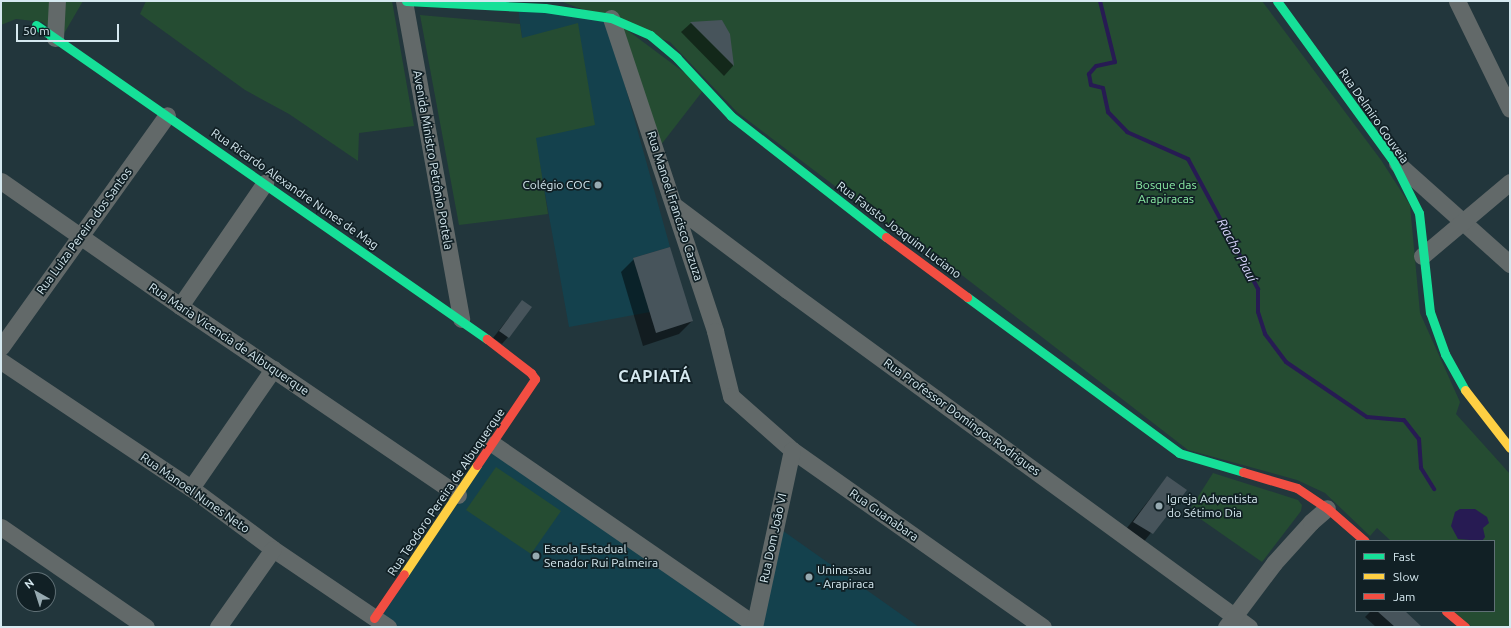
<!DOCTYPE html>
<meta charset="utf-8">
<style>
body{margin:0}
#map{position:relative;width:1511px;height:628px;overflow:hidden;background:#22363c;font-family:Ubuntu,sans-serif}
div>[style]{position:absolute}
.built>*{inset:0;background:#14414d}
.green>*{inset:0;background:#254c32}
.water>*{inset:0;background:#271b53}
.shadow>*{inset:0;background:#0007}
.stream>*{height:4px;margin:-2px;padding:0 2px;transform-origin:2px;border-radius:2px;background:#271b53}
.building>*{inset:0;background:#47545b}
.street>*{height:17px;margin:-8.5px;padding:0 8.5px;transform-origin:8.5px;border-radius:8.5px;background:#626969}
.fast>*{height:9px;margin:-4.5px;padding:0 4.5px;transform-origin:4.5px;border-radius:4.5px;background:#16e098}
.slow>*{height:9px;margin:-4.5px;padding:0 4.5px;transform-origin:4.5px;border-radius:4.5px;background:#ffcf43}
.jam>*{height:9px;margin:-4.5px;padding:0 4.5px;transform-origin:4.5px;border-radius:4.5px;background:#f24e42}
.dots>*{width:11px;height:11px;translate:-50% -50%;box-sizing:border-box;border:2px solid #112025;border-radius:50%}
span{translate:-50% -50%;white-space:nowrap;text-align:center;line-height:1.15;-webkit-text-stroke:3.5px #112025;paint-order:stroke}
.street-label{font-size:12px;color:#d6e9f0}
.poi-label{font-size:12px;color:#d6e9f0}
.right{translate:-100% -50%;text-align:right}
.left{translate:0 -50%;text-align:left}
.park-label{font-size:12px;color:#8aeba4}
.water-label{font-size:13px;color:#d9d6fd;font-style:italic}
.district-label{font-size:16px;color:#d6e9f0;font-weight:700;letter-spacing:1px}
.frame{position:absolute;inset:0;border:2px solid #d6e9f0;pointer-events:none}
.legend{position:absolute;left:1355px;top:540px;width:140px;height:72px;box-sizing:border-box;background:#112025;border:1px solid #607076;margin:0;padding:5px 7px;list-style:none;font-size:12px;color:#d6e9f0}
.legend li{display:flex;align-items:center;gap:8px;height:20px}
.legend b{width:20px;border:1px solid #607076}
.north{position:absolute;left:16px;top:572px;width:40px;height:40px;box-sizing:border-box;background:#112025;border:1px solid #607076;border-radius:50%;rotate:321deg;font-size:11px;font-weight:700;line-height:16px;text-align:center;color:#d6e9f0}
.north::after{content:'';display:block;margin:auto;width:14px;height:18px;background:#97aab1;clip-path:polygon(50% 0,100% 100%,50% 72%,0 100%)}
.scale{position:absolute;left:16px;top:24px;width:103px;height:18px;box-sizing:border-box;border:2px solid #d6e9f0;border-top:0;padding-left:5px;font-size:12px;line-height:14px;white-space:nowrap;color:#d6e9f0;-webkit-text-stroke:3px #112025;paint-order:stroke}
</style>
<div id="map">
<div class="built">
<div style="clip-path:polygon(518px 7px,606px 17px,670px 247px,633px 258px,650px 312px,569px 327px,535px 138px)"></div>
<div style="clip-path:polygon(493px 444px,754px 627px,388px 627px,374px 618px)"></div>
<div style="clip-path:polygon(779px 528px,919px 627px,759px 627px)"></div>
</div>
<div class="green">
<div style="clip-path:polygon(1px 1px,83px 1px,62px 37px,42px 22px,16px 19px,1px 25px)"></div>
<div style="clip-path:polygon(146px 1px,392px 1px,414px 126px,359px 133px,358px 161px,289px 114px,245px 90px,140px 14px)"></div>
<div style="clip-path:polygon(560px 1px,1262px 1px,1381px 160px,1410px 205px,1420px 313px,1460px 402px,1456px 414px,1510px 474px,1510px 627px,1472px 627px,1453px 611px,1494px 611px,1494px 541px,1391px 541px,1377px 528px,1370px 536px,1325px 493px,1297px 480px,1188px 450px,919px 242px,909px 242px,737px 112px,670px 42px)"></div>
<div style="clip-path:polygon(420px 15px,520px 24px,522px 38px,578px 23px,595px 125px,536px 138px,548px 214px,459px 225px)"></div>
<div style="clip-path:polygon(611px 18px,705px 88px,657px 150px)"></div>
<div style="clip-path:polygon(496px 467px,561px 511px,531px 554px,466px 510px)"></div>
<div style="clip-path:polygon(1213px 473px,1298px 500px,1302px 505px,1301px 511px,1262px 562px,1189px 511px)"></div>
</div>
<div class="water">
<div style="clip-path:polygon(1460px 509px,1475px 509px,1487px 517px,1489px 523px,1483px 528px,1485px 537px,1482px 541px,1458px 539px,1451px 526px,1455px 512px)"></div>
</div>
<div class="shadow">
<div style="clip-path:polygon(722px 21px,729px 34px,733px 66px,724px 76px,681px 32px,691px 23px)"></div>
<div style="clip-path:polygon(634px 259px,692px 321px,679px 334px,643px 346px,621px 272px)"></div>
<div style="clip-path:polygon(522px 301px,508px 337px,502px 344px,493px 338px)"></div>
<div style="clip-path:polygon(1167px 477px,1185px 490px,1142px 544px,1123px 533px)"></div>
<div style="clip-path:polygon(1371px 611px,1403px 611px,1421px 627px,1376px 627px,1365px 617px)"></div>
</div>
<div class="stream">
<div style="left:1100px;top:1px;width:63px;rotate:76.2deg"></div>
<div style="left:1115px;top:62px;width:19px;rotate:168deg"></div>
<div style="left:1096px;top:66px;width:11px;rotate:131deg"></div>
<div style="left:1089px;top:74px;width:11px;rotate:80deg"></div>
<div style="left:1091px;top:85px;width:12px;rotate:14deg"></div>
<div style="left:1103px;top:88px;width:25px;rotate:78deg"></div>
<div style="left:1108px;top:112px;width:28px;rotate:46deg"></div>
<div style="left:1127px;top:132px;width:67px;rotate:23.9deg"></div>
<div style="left:1188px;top:159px;width:148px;rotate:61.7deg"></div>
<div style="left:1258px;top:289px;width:23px;rotate:90deg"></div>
<div style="left:1258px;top:312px;width:23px;rotate:72deg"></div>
<div style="left:1265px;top:334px;width:35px;rotate:53deg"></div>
<div style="left:1286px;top:362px;width:98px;rotate:34.2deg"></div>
<div style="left:1367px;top:417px;width:37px;rotate:5deg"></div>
<div style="left:1404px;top:420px;width:24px;rotate:52deg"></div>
<div style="left:1419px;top:439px;width:29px;rotate:86deg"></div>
<div style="left:1421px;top:468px;width:25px;rotate:58deg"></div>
</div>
<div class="building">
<div style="clip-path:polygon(722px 20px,730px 34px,734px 66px,690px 22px)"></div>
<div style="clip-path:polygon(670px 247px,693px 321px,656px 333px,633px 258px)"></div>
<div style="clip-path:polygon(522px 300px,532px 307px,509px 338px,499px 331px)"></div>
<div style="clip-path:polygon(1167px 476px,1187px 490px,1153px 534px,1133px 522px)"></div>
<div style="clip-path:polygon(1377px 611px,1405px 611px,1422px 627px,1395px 627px)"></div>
</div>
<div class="street">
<div style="left:404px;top:1px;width:323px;rotate:79.8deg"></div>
<div style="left:1457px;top:1px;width:120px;rotate:63.9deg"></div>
<div style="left:611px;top:18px;width:330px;rotate:71.6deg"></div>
<div style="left:715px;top:331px;width:67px;rotate:76.2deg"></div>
<div style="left:731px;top:396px;width:81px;rotate:41.5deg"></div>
<div style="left:792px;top:450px;width:307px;rotate:35.2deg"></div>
<div style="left:55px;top:38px;width:37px;rotate:-87deg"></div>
<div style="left:1397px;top:163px;width:152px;rotate:41.8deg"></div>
<div style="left:1px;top:181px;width:218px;rotate:34.9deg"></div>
<div style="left:180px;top:306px;width:336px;rotate:34.2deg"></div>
<div style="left:675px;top:206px;width:140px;rotate:36.9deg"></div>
<div style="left:787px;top:290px;width:572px;rotate:36.11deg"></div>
<div style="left:1422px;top:256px;width:115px;rotate:-40.1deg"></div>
<div style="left:180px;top:306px;width:150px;rotate:-55.4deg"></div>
<div style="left:1px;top:347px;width:285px;rotate:-54.4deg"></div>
<div style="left:1px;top:361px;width:229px;rotate:33.8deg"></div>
<div style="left:191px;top:488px;width:102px;rotate:36.6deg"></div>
<div style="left:273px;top:549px;width:139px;rotate:34.1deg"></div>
<div style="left:493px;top:444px;width:317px;rotate:34.6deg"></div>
<div style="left:191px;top:488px;width:145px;rotate:-55.4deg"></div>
<div style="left:1px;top:527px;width:176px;rotate:34.6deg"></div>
<div style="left:218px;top:627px;width:95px;rotate:-54.8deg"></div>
<div style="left:754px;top:627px;width:181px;rotate:-77.9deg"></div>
<div style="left:1226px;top:627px;width:80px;rotate:-53.1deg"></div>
<div style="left:1274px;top:563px;width:55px;rotate:-47.9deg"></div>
<div style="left:1311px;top:522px;width:21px;rotate:-41deg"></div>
</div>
<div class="fast">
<div style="left:406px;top:1px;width:139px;rotate:2.9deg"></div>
<div style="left:545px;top:8px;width:67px;rotate:8.6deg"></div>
<div style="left:611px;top:18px;width:43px;rotate:23.6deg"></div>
<div style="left:650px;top:35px;width:35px;rotate:40deg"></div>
<div style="left:677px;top:58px;width:79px;rotate:47deg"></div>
<div style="left:731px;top:116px;width:197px;rotate:38deg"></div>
<div style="left:1277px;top:1px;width:195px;rotate:54deg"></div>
<div style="left:1392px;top:159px;width:60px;rotate:63.4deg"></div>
<div style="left:1419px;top:213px;width:100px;rotate:83.7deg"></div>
<div style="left:1430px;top:312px;width:45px;rotate:70.3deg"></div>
<div style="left:1445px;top:354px;width:41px;rotate:60.9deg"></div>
<div style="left:36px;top:25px;width:550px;rotate:34.85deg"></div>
<div style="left:967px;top:297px;width:263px;rotate:36.3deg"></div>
<div style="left:1179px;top:453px;width:67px;rotate:16.5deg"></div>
</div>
<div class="slow">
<div style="left:1465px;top:390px;width:73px;rotate:52.2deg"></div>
<div style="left:404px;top:574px;width:131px;rotate:-56.2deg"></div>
</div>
<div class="jam">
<div style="left:886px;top:237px;width:101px;rotate:36.5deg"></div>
<div style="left:477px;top:465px;width:104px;rotate:-56deg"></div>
<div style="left:535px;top:379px;width:7px;rotate:-124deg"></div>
<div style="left:531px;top:373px;width:56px;rotate:-142.3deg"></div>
<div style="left:1243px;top:472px;width:56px;rotate:16.5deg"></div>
<div style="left:1297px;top:488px;width:36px;rotate:34deg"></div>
<div style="left:1327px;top:508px;width:50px;rotate:41deg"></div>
<div style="left:1446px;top:611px;width:25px;rotate:40deg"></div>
<div style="left:374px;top:618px;width:53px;rotate:-55.7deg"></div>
</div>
<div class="dots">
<div style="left:598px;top:185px;background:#97aab1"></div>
<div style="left:1159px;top:506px;background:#97aab1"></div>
<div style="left:536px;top:556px;background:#97aab1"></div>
<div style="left:809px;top:577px;background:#97aab1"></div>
</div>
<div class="street-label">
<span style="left:1374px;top:116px;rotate:55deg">Rua Delmiro Gouveia</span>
<span style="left:433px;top:160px;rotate:80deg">Avenida Ministro Petrônio Portela</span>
<span style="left:295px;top:189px;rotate:35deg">Rua Ricardo Alexandre Nunes de Mag</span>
<span style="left:675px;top:206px;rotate:72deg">Rua Manoel Francisco Cazuza</span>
<span style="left:899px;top:230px;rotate:37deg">Rua Fausto Joaquim Luciano</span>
<span style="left:84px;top:231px;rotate:-54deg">Rua Luiza Pereira dos Santos</span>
<span style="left:229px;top:339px;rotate:34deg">Rua Maria Vicencia de Albuquerque</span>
<span style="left:962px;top:417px;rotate:36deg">Rua Professor Domingos Rodrigues</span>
<span style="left:446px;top:492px;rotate:-56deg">Rua Teodoro Pereira de Albuquerque</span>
<span style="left:195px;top:493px;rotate:35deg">Rua Manoel Nunes Neto</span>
<span style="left:884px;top:515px;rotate:35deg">Rua Guanabara</span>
<span style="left:773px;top:538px;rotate:-78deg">Rua Dom João VI</span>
</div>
<div class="poi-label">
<span class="right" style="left:590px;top:185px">Colégio COC</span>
<span class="left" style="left:1167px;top:506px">Igreja Adventista<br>do Sétimo Dia</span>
<span class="left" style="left:544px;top:556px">Escola Estadual<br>Senador Rui Palmeira</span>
<span class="left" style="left:817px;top:577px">Uninassau<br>- Arapiraca</span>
</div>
<div class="park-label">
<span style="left:1166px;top:192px">Bosque das<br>Arapiracas</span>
</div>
<div class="water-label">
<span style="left:1237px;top:250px;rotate:62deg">Riacho Piauí</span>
</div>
<div class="district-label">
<span style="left:655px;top:376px">CAPIATÁ</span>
</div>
<div class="frame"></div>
<ul class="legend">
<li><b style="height:5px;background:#16e098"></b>Fast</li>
<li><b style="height:5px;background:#ffcf43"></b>Slow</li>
<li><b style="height:5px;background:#f24e42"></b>Jam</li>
</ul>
<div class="north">N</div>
<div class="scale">50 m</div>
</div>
